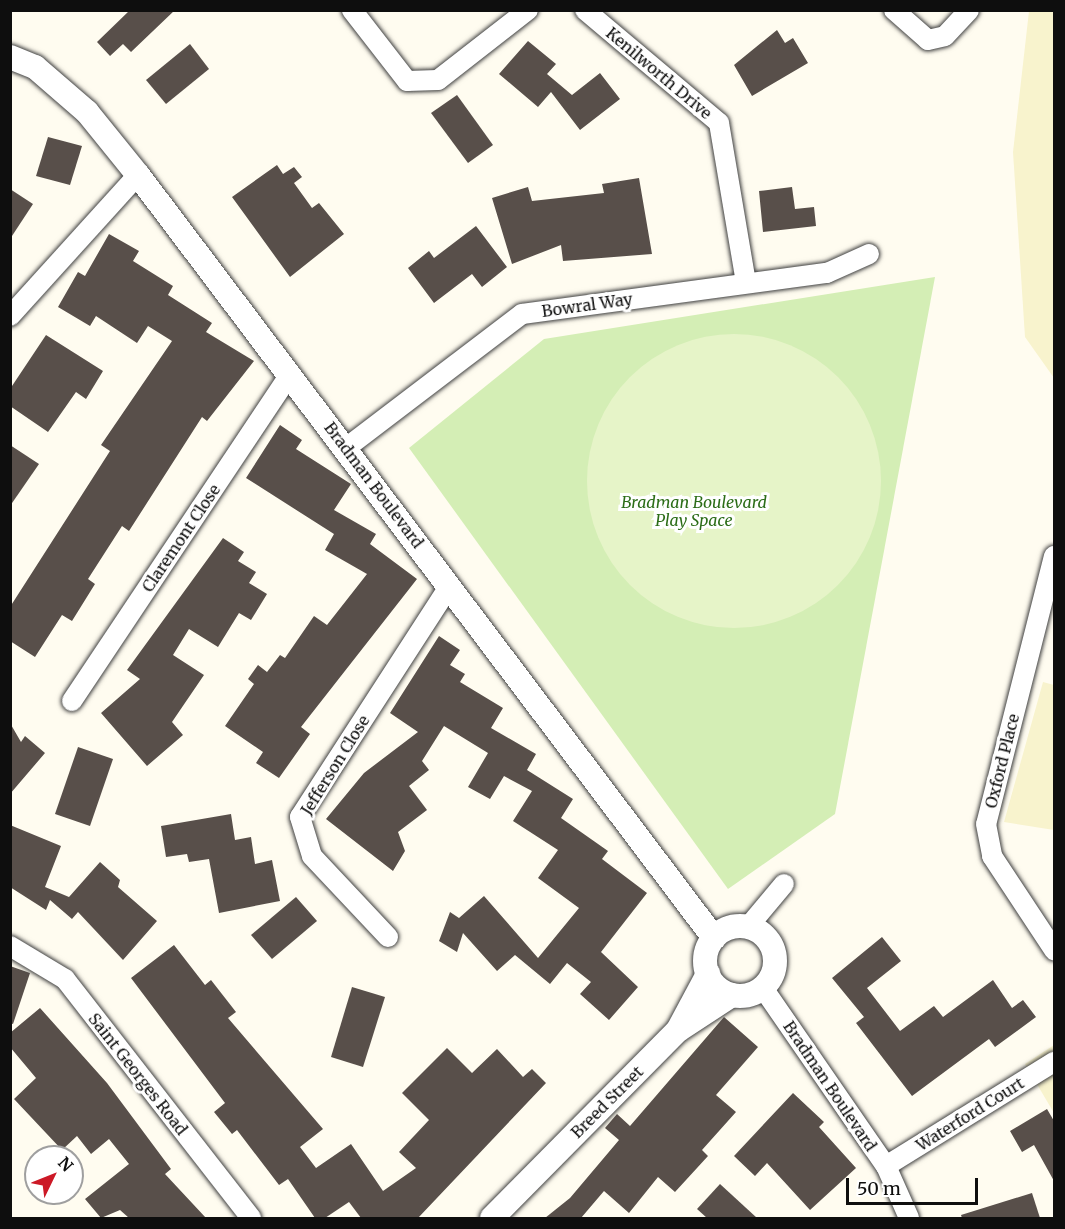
<!DOCTYPE html>
<style>
body{margin:0}
#map{position:relative;width:1065px;height:1229px;overflow:hidden;background:#fffcf0;font-family:Merriweather,serif}
div>[style]{position:absolute}
.farmland>*{inset:0;background:#f8f3cd}
.green>*{inset:0;background:#d4eeb5}
.pitch>*{inset:0;background:#e6f4c8}
.round{border-radius:50%}
.building>*{inset:0;background:#584f4a}
.roads{filter:drop-shadow(0 0 2px #414141) drop-shadow(0 0 2px #414141)}
.minor>*{height:20px;margin:-10px;padding:0 10px;transform-origin:10px;border-radius:10px;background:#fff}
.tertiary>*{height:24px;margin:-12px;padding:0 12px;transform-origin:12px;border-radius:12px;background:#fff}
.tertiary>.ring{margin:-12px;padding:0;box-sizing:content-box;background:none;border:24px solid #fff;border-radius:50%}
span{translate:-50% -50%;white-space:nowrap;text-align:center;line-height:1.15;-webkit-text-stroke:6px #fff;paint-order:stroke}
.street-label{font-size:16px;color:#0e0e0e}
.park-label{font-size:16px;color:#2c6d18;font-style:italic}
.frame{position:absolute;inset:0;border:12px solid #0e0e0e;pointer-events:none}
.north{position:absolute;left:24px;top:1145px;width:60px;height:60px;box-sizing:border-box;background:#fff;border:2px solid #9f9f9f;border-radius:50%;rotate:47deg;font-size:16px;font-weight:700;line-height:24px;text-align:center;color:#0e0e0e}
.north::after{content:'';display:block;margin:auto;width:21px;height:27px;background:#cc1926;clip-path:polygon(50% 0,100% 100%,50% 72%,0 100%)}
.scale{position:absolute;left:846px;top:1178px;width:132px;height:27px;box-sizing:border-box;border:3px solid #0e0e0e;border-top:0;padding-left:8px;font-size:18px;line-height:21px;white-space:nowrap;color:#0e0e0e;-webkit-text-stroke:4px #fff;paint-order:stroke}
</style>
<div id="map">
<div class="farmland">
<div style="clip-path:polygon(1029px 11px,1054px 11px,1054px 378px,1025px 337px,1013px 152px)"></div>
<div style="clip-path:polygon(1043px 682px,1054px 685px,1054px 830px,1004px 822px)"></div>
<div style="clip-path:polygon(1054px 1045px,1054px 1113px,1025px 1064px)"></div>
</div>
<div class="green">
<div style="clip-path:polygon(935px 277px,835px 814px,728px 889px,409px 448px,544px 339px)"></div>
</div>
<div class="pitch">
<div class="round" style="left:587px;top:334px;width:294px;height:294px"></div>
</div>
<div class="building">
<div style="clip-path:polygon(130px 10px,175px 10px,131px 52px,123px 44px,110px 56px,97px 42px)"></div>
<div style="clip-path:polygon(777px 30px,785px 43px,793px 38px,808px 63px,752px 96px,734px 65px)"></div>
<div style="clip-path:polygon(528px 41px,556px 64px,547px 74px,572px 95px,600px 73px,620px 99px,580px 130px,551px 92px,538px 107px,499px 74px)"></div>
<div style="clip-path:polygon(190px 44px,209px 69px,166px 104px,146px 80px)"></div>
<div style="clip-path:polygon(457px 95px,493px 145px,468px 163px,431px 113px)"></div>
<div style="clip-path:polygon(48px 137px,82px 146px,70px 185px,36px 176px)"></div>
<div style="clip-path:polygon(277px 165px,283px 174px,294px 167px,302px 177px,294px 183px,312px 208px,319px 203px,344px 234px,290px 277px,232px 197px)"></div>
<div style="clip-path:polygon(639px 178px,652px 254px,563px 261px,561px 245px,512px 264px,492px 198px,528px 187px,532px 201px,604px 193px,602px 184px)"></div>
<div style="clip-path:polygon(792px 187px,795px 209px,814px 207px,816px 226px,763px 232px,759px 191px)"></div>
<div style="clip-path:polygon(10px 189px,33px 204px,10px 239px)"></div>
<div style="clip-path:polygon(476px 226px,507px 267px,482px 287px,472px 274px,434px 303px,408px 268px,429px 251px,434px 258px)"></div>
<div style="clip-path:polygon(109px 234px,139px 251px,133px 261px,173px 286px,168px 295px,212px 323px,206px 332px,254px 361px,207px 421px,202px 417px,129px 531px,122px 526px,88px 579px,95px 584px,72px 621px,62px 615px,35px 657px,10px 641px,10px 607px,110px 451px,101px 445px,172px 341px,148px 326px,137px 343px,96px 316px,90px 326px,58px 307px,78px 272px,85px 276px)"></div>
<div style="clip-path:polygon(46px 335px,103px 371px,86px 399px,76px 392px,48px 432px,10px 406px,10px 389px)"></div>
<div style="clip-path:polygon(280px 425px,302px 440px,296px 449px,351px 484px,334px 510px,376px 534px,370px 544px,417px 579px,301px 727px,310px 734px,279px 778px,256px 763px,263px 752px,225px 726px,254px 684px,248px 679px,258px 665px,267px 672px,280px 655px,285px 658px,314px 616px,327px 625px,367px 574px,325px 550px,334px 534px,246px 478px)"></div>
<div style="clip-path:polygon(10px 445px,39px 464px,10px 506px)"></div>
<div style="clip-path:polygon(223px 538px,244px 552px,238px 561px,256px 572px,249px 583px,267px 594px,251px 620px,239px 613px,218px 647px,189px 629px,173px 655px,204px 675px,172px 722px,183px 735px,147px 766px,101px 713px,140px 679px,127px 670px)"></div>
<div style="clip-path:polygon(439px 636px,460px 650px,450px 665px,465px 674px,460px 682px,503px 708px,491px 728px,536px 754px,527px 770px,573px 799px,561px 818px,608px 851px,602px 859px,647px 893px,601px 952px,638px 987px,609px 1020px,580px 994px,591px 982px,567px 963px,550px 984px,515px 955px,497px 971px,463px 933px,457px 952px,439px 941px,450px 912px,459px 918px,484px 896px,538px 958px,579px 908px,538px 878px,558px 850px,513px 821px,532px 791px,504px 776px,490px 799px,468px 787px,488px 753px,444px 726px,422px 761px,429px 770px,409px 786px,427px 810px,398px 832px,405px 851px,393px 871px,326px 819px,364px 773px,418px 732px,390px 713px)"></div>
<div style="clip-path:polygon(10px 723px,21px 742px,25px 736px,45px 753px,10px 794px)"></div>
<div style="clip-path:polygon(78px 747px,113px 759px,90px 826px,55px 814px)"></div>
<div style="clip-path:polygon(231px 814px,235px 840px,251px 837px,255px 864px,272px 860px,280px 901px,219px 913px,209px 859px,189px 862px,187px 854px,166px 857px,161px 826px)"></div>
<div style="clip-path:polygon(10px 825px,61px 846px,45px 887px,69px 897px,100px 862px,120px 880px,118px 887px,157px 921px,123px 960px,78px 912px,72px 919px,50px 900px,46px 910px,10px 887px)"></div>
<div style="clip-path:polygon(296px 897px,317px 921px,272px 959px,251px 935px)"></div>
<div style="clip-path:polygon(882px 937px,901px 961px,867px 988px,900px 1031px,934px 1006px,943px 1017px,993px 980px,1012px 1008px,1023px 1000px,1036px 1017px,995px 1047px,989px 1039px,912px 1096px,856px 1023px,864px 1017px,832px 978px)"></div>
<div style="clip-path:polygon(174px 945px,205px 985px,211px 980px,236px 1012px,228px 1018px,323px 1129px,300px 1147px,316px 1168px,351px 1144px,383px 1191px,416px 1168px,399px 1152px,429px 1120px,402px 1093px,447px 1048px,472px 1073px,497px 1049px,523px 1077px,532px 1069px,546px 1083px,418px 1218px,361px 1218px,349px 1202px,325px 1218px,315px 1218px,288px 1179px,279px 1185px,237px 1130px,232px 1134px,214px 1112px,225px 1103px,131px 978px)"></div>
<div style="clip-path:polygon(10px 966px,30px 973px,13px 1024px,10px 1023px)"></div>
<div style="clip-path:polygon(352px 987px,385px 997px,363px 1067px,331px 1057px)"></div>
<div style="clip-path:polygon(40px 1008px,107px 1083px,171px 1169px,165px 1174px,206px 1218px,129px 1218px,120px 1210px,101px 1218px,85px 1199px,129px 1164px,109px 1139px,91px 1154px,77px 1136px,62px 1150px,14px 1099px,36px 1078px,10px 1047px,10px 1033px)"></div>
<div style="clip-path:polygon(724px 1017px,758px 1047px,716px 1095px,736px 1112px,702px 1150px,708px 1156px,675px 1192px,658px 1177px,629px 1213px,604px 1191px,581px 1218px,545px 1218px,570px 1198px,619px 1140px,605px 1128px,617px 1114px,630px 1126px)"></div>
<div style="clip-path:polygon(793px 1093px,824px 1122px,819px 1127px,856px 1168px,810px 1210px,767px 1163px,755px 1176px,734px 1156px)"></div>
<div style="clip-path:polygon(1047px 1109px,1054px 1121px,1054px 1181px,1034px 1145px,1022px 1152px,1010px 1131px)"></div>
<div style="clip-path:polygon(720px 1184px,757px 1218px,707px 1218px,697px 1209px)"></div>
<div style="clip-path:polygon(1032px 1193px,1040px 1218px,962px 1218px,961px 1215px)"></div>
</div>
<div class="roads">
<div class="minor">
<div style="left:352px;top:10px;width:90px;rotate:52.2deg"></div>
<div style="left:407px;top:81px;width:31px;rotate:-2deg"></div>
<div style="left:438px;top:80px;width:114px;rotate:-37.9deg"></div>
<div style="left:585px;top:10px;width:175px;rotate:40.1deg"></div>
<div style="left:719px;top:123px;width:162px;rotate:80.4deg"></div>
<div style="left:894px;top:10px;width:45px;rotate:41.4deg"></div>
<div style="left:928px;top:40px;width:17px;rotate:-13deg"></div>
<div style="left:945px;top:36px;width:35px;rotate:-47deg"></div>
<div style="left:10px;top:316px;width:190px;rotate:-47.8deg"></div>
<div style="left:346px;top:448px;width:221px;rotate:-37.3deg"></div>
<div style="left:522px;top:314px;width:308px;rotate:-7.7deg"></div>
<div style="left:827px;top:273px;width:46px;rotate:-24.3deg"></div>
<div style="left:1054px;top:556px;width:276px;rotate:104.2deg"></div>
<div style="left:986px;top:824px;width:33px;rotate:79deg"></div>
<div style="left:992px;top:856px;width:113px;rotate:56.6deg"></div>
<div style="left:72px;top:701px;width:393px;rotate:-56.3deg"></div>
<div style="left:748px;top:927px;width:56px;rotate:-50.1deg"></div>
<div style="left:388px;top:937px;width:111px;rotate:-133.2deg"></div>
<div style="left:312px;top:856px;width:41px;rotate:-107.1deg"></div>
<div style="left:300px;top:817px;width:276px;rotate:-57.1deg"></div>
<div style="left:10px;top:946px;width:64px;rotate:31deg"></div>
<div style="left:65px;top:979px;width:303px;rotate:52.1deg"></div>
<div style="left:763px;top:988px;width:216px;rotate:55.4deg"></div>
<div style="left:886px;top:1166px;width:57px;rotate:66.1deg"></div>
<div style="left:886px;top:1166px;width:198px;rotate:-31.8deg"></div>
</div>
<div class="tertiary">
<div style="left:10px;top:57px;width:27px;rotate:22deg"></div>
<div style="left:35px;top:67px;width:69px;rotate:40.9deg"></div>
<div style="left:87px;top:112px;width:81px;rotate:51deg"></div>
<div style="left:138px;top:175px;width:956px;rotate:52.95deg"></div>
<div class="ring" style="left:705px;top:926px;width:46px;height:46px"></div>
<div style="left:680px;top:1029px;width:62px;rotate:-33.2deg"></div>
<div style="left:492px;top:1218px;width:264px;rotate:-45.3deg"></div>
<div style="left:678px;top:1030px;width:64px;rotate:-61.8deg"></div>
</div>
</div>
<div class="street-label">
<span style="left:659px;top:73px;rotate:40deg">Kenilworth Drive</span>
<span style="left:587px;top:305px;rotate:-8deg">Bowral Way</span>
<span style="left:374px;top:485px;rotate:53deg">Bradman Boulevard</span>
<span style="left:181px;top:538px;rotate:-56deg">Claremont Close</span>
<span style="left:1002px;top:761px;rotate:-76deg">Oxford Place</span>
<span style="left:335px;top:765px;rotate:-58deg">Jefferson Close</span>
<span style="left:138px;top:1074px;rotate:52deg">Saint Georges Road</span>
<span style="left:830px;top:1086px;rotate:56deg">Bradman Boulevard</span>
<span style="left:607px;top:1102px;rotate:-45deg">Breed Street</span>
<span style="left:970px;top:1114px;rotate:-32deg">Waterford Court</span>
</div>
<div class="park-label">
<span style="left:694px;top:511px">Bradman Boulevard<br>Play Space</span>
</div>
<div class="frame"></div>
<div class="north">N</div>
<div class="scale">50 m</div>
</div>
